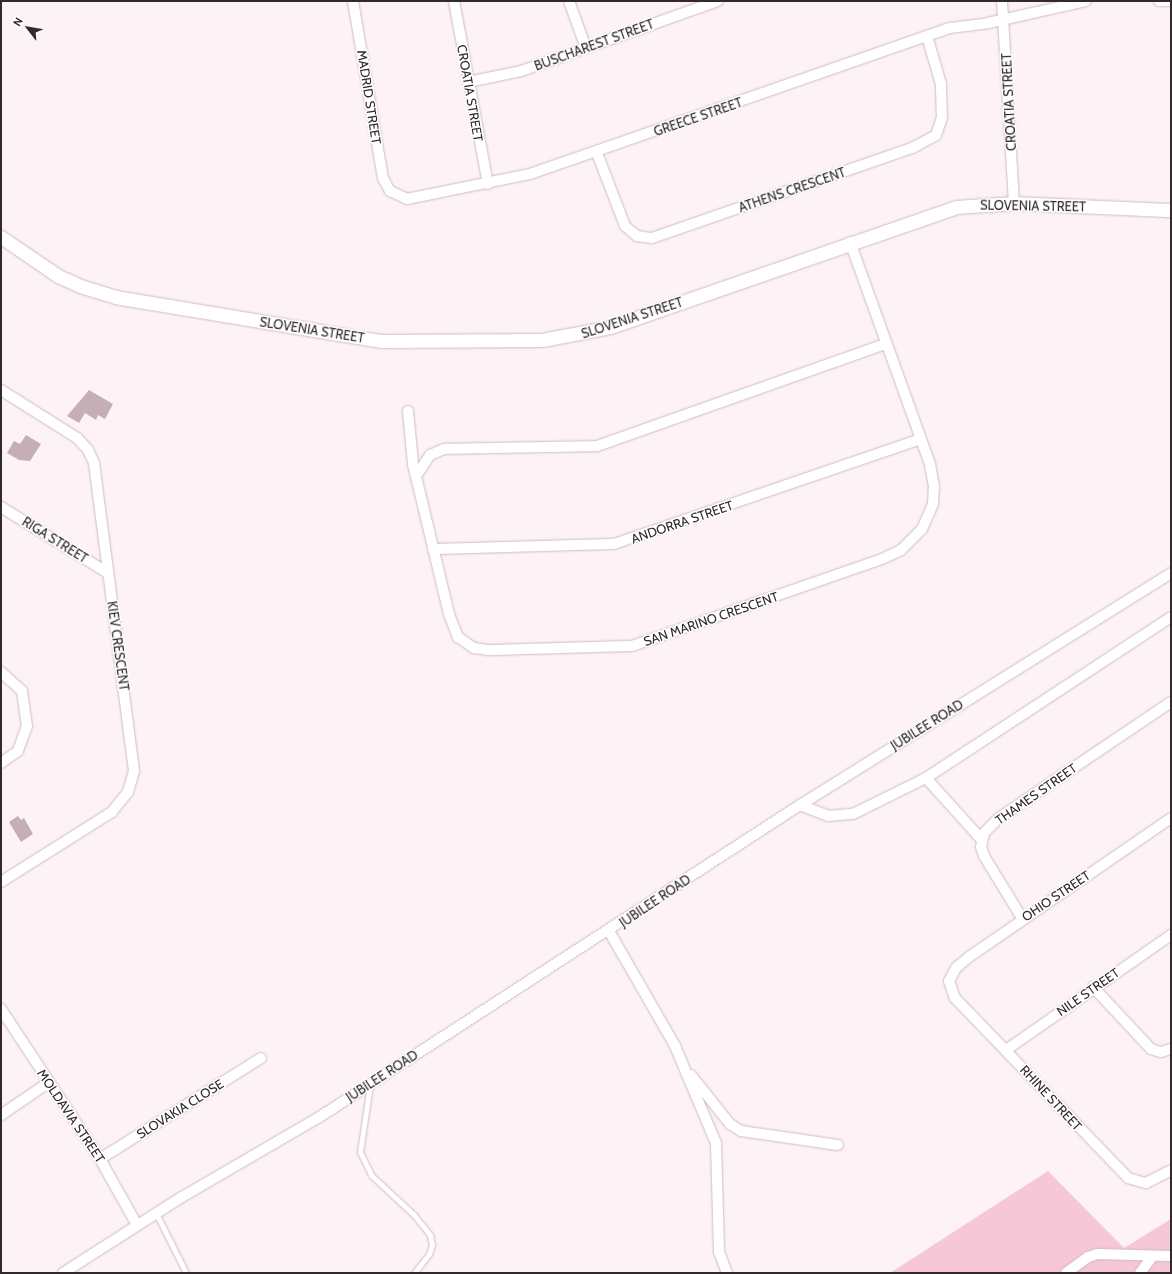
<!DOCTYPE html>
<style>
body{margin:0}
#map{position:relative;width:1172px;height:1274px;overflow:hidden;background:#fdf3f6;font-family:Cabin,sans-serif}
div>[style]{position:absolute}
.green>*{inset:0;background:#f6c7d6}
.building>*{inset:0;background:#c5aeb6}
.roads{filter:drop-shadow(0 0 1px #d2bbc2) drop-shadow(0 0 1px #d2bbc2)}
.service>*{height:5px;margin:-2.5px;padding:0 2.5px;transform-origin:2.5px;border-radius:2.5px;background:#fff}
.minor>*{height:10px;margin:-5px;padding:0 5px;transform-origin:5px;border-radius:5px;background:#fff}
.tertiary>*{height:13px;margin:-6.5px;padding:0 6.5px;transform-origin:6.5px;border-radius:6.5px;background:#fff}
span{translate:-50% -50%;white-space:nowrap;text-align:center;line-height:1.15;-webkit-text-stroke:3px #fff;paint-order:stroke}
.street-label{font-size:13px;color:#32292c}
.frame{position:absolute;inset:0;border:2px solid #32292c;pointer-events:none}
.north{position:absolute;left:8px;top:8px;width:40px;height:40px;-webkit-text-stroke:3px #fff;paint-order:stroke;rotate:301deg;font-size:11px;font-weight:700;line-height:16px;text-align:center;color:#32292c}
.north::after{content:'';display:block;margin:auto;width:14px;height:18px;background:#32292c;clip-path:polygon(50% 0,100% 100%,50% 72%,0 100%)}
</style>
<div id="map">
<div class="green">
<div style="clip-path:polygon(1048px 1171px,1124px 1248px,1171px 1219px,1171px 1273px,890px 1273px)"></div>
</div>
<div class="building">
<div style="clip-path:polygon(89px 390px,113px 404px,105px 419px,98px 415px,96px 420px,85px 413px,79px 423px,67px 416px)"></div>
<div style="clip-path:polygon(26px 435px,41px 444px,30px 461px,19px 460px,7px 453px,14px 441px,20px 444px)"></div>
<div style="clip-path:polygon(18px 816px,21px 820px,24px 818px,33px 834px,21px 842px,9px 822px)"></div>
</div>
<div class="roads">
<div class="service">
<div style="left:370px;top:1085px;width:68px;rotate:98.5deg"></div>
<div style="left:360px;top:1152px;width:25px;rotate:64deg"></div>
<div style="left:371px;top:1175px;width:59px;rotate:42.9deg"></div>
<div style="left:414px;top:1215px;width:26px;rotate:51deg"></div>
<div style="left:430px;top:1235px;width:10px;rotate:79deg"></div>
<div style="left:432px;top:1245px;width:9px;rotate:108deg"></div>
<div style="left:429px;top:1254px;width:24px;rotate:128deg"></div>
<div style="left:156px;top:1213px;width:67px;rotate:63.4deg"></div>
</div>
<div class="minor">
<div style="left:353px;top:1px;width:180px;rotate:80.4deg"></div>
<div style="left:383px;top:178px;width:15px;rotate:62deg"></div>
<div style="left:390px;top:191px;width:19px;rotate:25deg"></div>
<div style="left:407px;top:199px;width:126px;rotate:-11.5deg"></div>
<div style="left:530px;top:174px;width:445px;rotate:-19.2deg"></div>
<div style="left:950px;top:28px;width:38px;rotate:-7deg"></div>
<div style="left:988px;top:23px;width:100px;rotate:-12.7deg"></div>
<div style="left:454px;top:1px;width:186px;rotate:79.5deg"></div>
<div style="left:569px;top:1px;width:50px;rotate:70.1deg"></div>
<div style="left:1002px;top:1px;width:202px;rotate:86.6deg"></div>
<div style="left:1159px;top:1px;width:12px"></div>
<div style="left:468px;top:82px;width:54px;rotate:-11.7deg"></div>
<div style="left:521px;top:71px;width:209px;rotate:-19.6deg"></div>
<div style="left:597px;top:153px;width:78px;rotate:69deg"></div>
<div style="left:625px;top:226px;width:16px;rotate:40deg"></div>
<div style="left:637px;top:236px;width:15px;rotate:8deg"></div>
<div style="left:652px;top:238px;width:275px;rotate:-19.1deg"></div>
<div style="left:912px;top:148px;width:27px;rotate:-28deg"></div>
<div style="left:936px;top:135px;width:18px;rotate:-71deg"></div>
<div style="left:942px;top:118px;width:34px;rotate:-92deg"></div>
<div style="left:941px;top:84px;width:50px;rotate:-106.3deg"></div>
<div style="left:1px;top:390px;width:90px;rotate:32.3deg"></div>
<div style="left:77px;top:438px;width:16px;rotate:47deg"></div>
<div style="left:88px;top:450px;width:14px;rotate:65deg"></div>
<div style="left:94px;top:463px;width:311px;rotate:82.6deg"></div>
<div style="left:134px;top:771px;width:22px;rotate:106deg"></div>
<div style="left:128px;top:792px;width:26px;rotate:129deg"></div>
<div style="left:112px;top:812px;width:131px;rotate:147.8deg"></div>
<div style="left:408px;top:411px;width:53px;rotate:84.6deg"></div>
<div style="left:413px;top:464px;width:154px;rotate:76.5deg"></div>
<div style="left:449px;top:614px;width:25px;rotate:69deg"></div>
<div style="left:458px;top:637px;width:19px;rotate:35deg"></div>
<div style="left:474px;top:648px;width:15px;rotate:8deg"></div>
<div style="left:489px;top:650px;width:143px;rotate:-1.6deg"></div>
<div style="left:632px;top:646px;width:265px;rotate:-19.2deg"></div>
<div style="left:882px;top:559px;width:21px;rotate:-25deg"></div>
<div style="left:901px;top:550px;width:30px;rotate:-45deg"></div>
<div style="left:922px;top:529px;width:27px;rotate:-66deg"></div>
<div style="left:933px;top:504px;width:17px;rotate:-87deg"></div>
<div style="left:934px;top:487px;width:23px;rotate:-100deg"></div>
<div style="left:930px;top:464px;width:236px;rotate:-109.8deg"></div>
<div style="left:416px;top:476px;width:25px;rotate:-56deg"></div>
<div style="left:430px;top:455px;width:15px;rotate:-23deg"></div>
<div style="left:444px;top:449px;width:153px;rotate:-1.1deg"></div>
<div style="left:597px;top:446px;width:306px;rotate:-19.5deg"></div>
<div style="left:1px;top:507px;width:126px;rotate:31.7deg"></div>
<div style="left:433px;top:549px;width:181px;rotate:-1.6deg"></div>
<div style="left:614px;top:544px;width:324px;rotate:-18.9deg"></div>
<div style="left:1px;top:672px;width:28px;rotate:42deg"></div>
<div style="left:22px;top:691px;width:35px;rotate:82deg"></div>
<div style="left:27px;top:726px;width:27px;rotate:110deg"></div>
<div style="left:18px;top:751px;width:21px;rotate:145deg"></div>
<div style="left:926px;top:778px;width:82px;rotate:48deg"></div>
<div style="left:800px;top:805px;width:30px;rotate:21deg"></div>
<div style="left:828px;top:816px;width:25px;rotate:-5deg"></div>
<div style="left:853px;top:814px;width:81px;rotate:-26.3deg"></div>
<div style="left:926px;top:778px;width:293px;rotate:-33.3deg"></div>
<div style="left:1171px;top:818px;width:245px;rotate:145.5deg"></div>
<div style="left:969px;top:957px;width:17px;rotate:140deg"></div>
<div style="left:956px;top:968px;width:15px;rotate:118deg"></div>
<div style="left:949px;top:981px;width:18px;rotate:71deg"></div>
<div style="left:955px;top:998px;width:250px;rotate:46.1deg"></div>
<div style="left:1128px;top:1178px;width:19px;rotate:16deg"></div>
<div style="left:1146px;top:1183px;width:28px;rotate:-27deg"></div>
<div style="left:1022px;top:918px;width:73px;rotate:-121.5deg"></div>
<div style="left:984px;top:856px;width:9px;rotate:-108deg"></div>
<div style="left:981px;top:847px;width:14px;rotate:-78deg"></div>
<div style="left:984px;top:833px;width:21px;rotate:-45deg"></div>
<div style="left:999px;top:818px;width:207px;rotate:-34deg"></div>
<div style="left:609px;top:931px;width:133px;rotate:60.1deg"></div>
<div style="left:675px;top:1046px;width:105px;rotate:67.1deg"></div>
<div style="left:716px;top:1143px;width:109px;rotate:88.4deg"></div>
<div style="left:719px;top:1252px;width:22px;rotate:69deg"></div>
<div style="left:1093px;top:987px;width:85px;rotate:46.9deg"></div>
<div style="left:1151px;top:1049px;width:10px;rotate:17deg"></div>
<div style="left:1161px;top:1052px;width:10px;rotate:-17deg"></div>
<div style="left:1px;top:1009px;width:180px;rotate:56.6deg"></div>
<div style="left:100px;top:1159px;width:76px;rotate:60.7deg"></div>
<div style="left:1006px;top:1050px;width:201px;rotate:-34.9deg"></div>
<div style="left:691px;top:1075px;width:63px;rotate:51.5deg"></div>
<div style="left:730px;top:1124px;width:13px;rotate:32deg"></div>
<div style="left:741px;top:1131px;width:98px;rotate:8.2deg"></div>
<div style="left:1px;top:1115px;width:57px;rotate:-34.2deg"></div>
<div style="left:100px;top:1159px;width:190px;rotate:-32.1deg"></div>
<div style="left:63px;top:1273px;width:141px;rotate:-32.6deg"></div>
<div style="left:182px;top:1197px;width:157px;rotate:-30.2deg"></div>
<div style="left:318px;top:1118px;width:575px;rotate:-33deg"></div>
<div style="left:800px;top:805px;width:438px;rotate:-32deg"></div>
<div style="left:1066px;top:1273px;width:27px;rotate:-36deg"></div>
<div style="left:1088px;top:1257px;width:10px;rotate:-17deg"></div>
<div style="left:1098px;top:1254px;width:73px;rotate:1.6deg"></div>
<div style="left:1140px;top:1273px;width:20px;rotate:-53deg"></div>
</div>
<div class="tertiary">
<div style="left:1px;top:237px;width:69px;rotate:34.4deg"></div>
<div style="left:58px;top:276px;width:24px;rotate:24deg"></div>
<div style="left:80px;top:286px;width:37px;rotate:17deg"></div>
<div style="left:115px;top:297px;width:270px;rotate:9.4deg"></div>
<div style="left:381px;top:341px;width:161px;rotate:-0.4deg"></div>
<div style="left:542px;top:340px;width:69px;rotate:-10.8deg"></div>
<div style="left:610px;top:327px;width:366px;rotate:-19.1deg"></div>
<div style="left:956px;top:207px;width:58px;rotate:-3.9deg"></div>
<div style="left:1014px;top:203px;width:157px;rotate:2.6deg"></div>
</div>
</div>
<div class="street-label">
<span style="left:594px;top:45px;rotate:-20deg">BUSCHAREST STREET</span>
<span style="left:470px;top:93px;rotate:80deg">CROATIA STREET</span>
<span style="left:369px;top:97px;rotate:81deg">MADRID STREET</span>
<span style="left:1009px;top:102px;rotate:-93deg">CROATIA STREET</span>
<span style="left:698px;top:117px;rotate:-19deg">GREECE STREET</span>
<span style="left:792px;top:190px;rotate:-19deg">ATHENS CRESCENT</span>
<span style="left:1033px;top:206px;rotate:1deg">SLOVENIA STREET</span>
<span style="left:632px;top:318px;rotate:-18deg">SLOVENIA STREET</span>
<span style="left:312px;top:330px;rotate:9deg">SLOVENIA STREET</span>
<span style="left:682px;top:522px;rotate:-19deg">ANDORRA STREET</span>
<span style="left:55px;top:540px;rotate:32deg">RIGA STREET</span>
<span style="left:711px;top:619px;rotate:-19deg">SAN MARINO CRESCENT</span>
<span style="left:118px;top:646px;rotate:82deg">KIEV CRESCENT</span>
<span style="left:927px;top:725px;rotate:-32deg">JUBILEE ROAD</span>
<span style="left:1036px;top:794px;rotate:-35deg">THAMES STREET</span>
<span style="left:1056px;top:896px;rotate:-34deg">OHIO STREET</span>
<span style="left:655px;top:901px;rotate:-34deg">JUBILEE ROAD</span>
<span style="left:1088px;top:992px;rotate:-35deg">NILE STREET</span>
<span style="left:382px;top:1076px;rotate:-33deg">JUBILEE ROAD</span>
<span style="left:1051px;top:1098px;rotate:47deg">RHINE STREET</span>
<span style="left:180px;top:1109px;rotate:-32deg">SLOVAKIA CLOSE</span>
<span style="left:71px;top:1116px;rotate:56deg">MOLDAVIA STREET</span>
</div>
<div class="frame"></div>
<div class="north">N</div>
</div>
